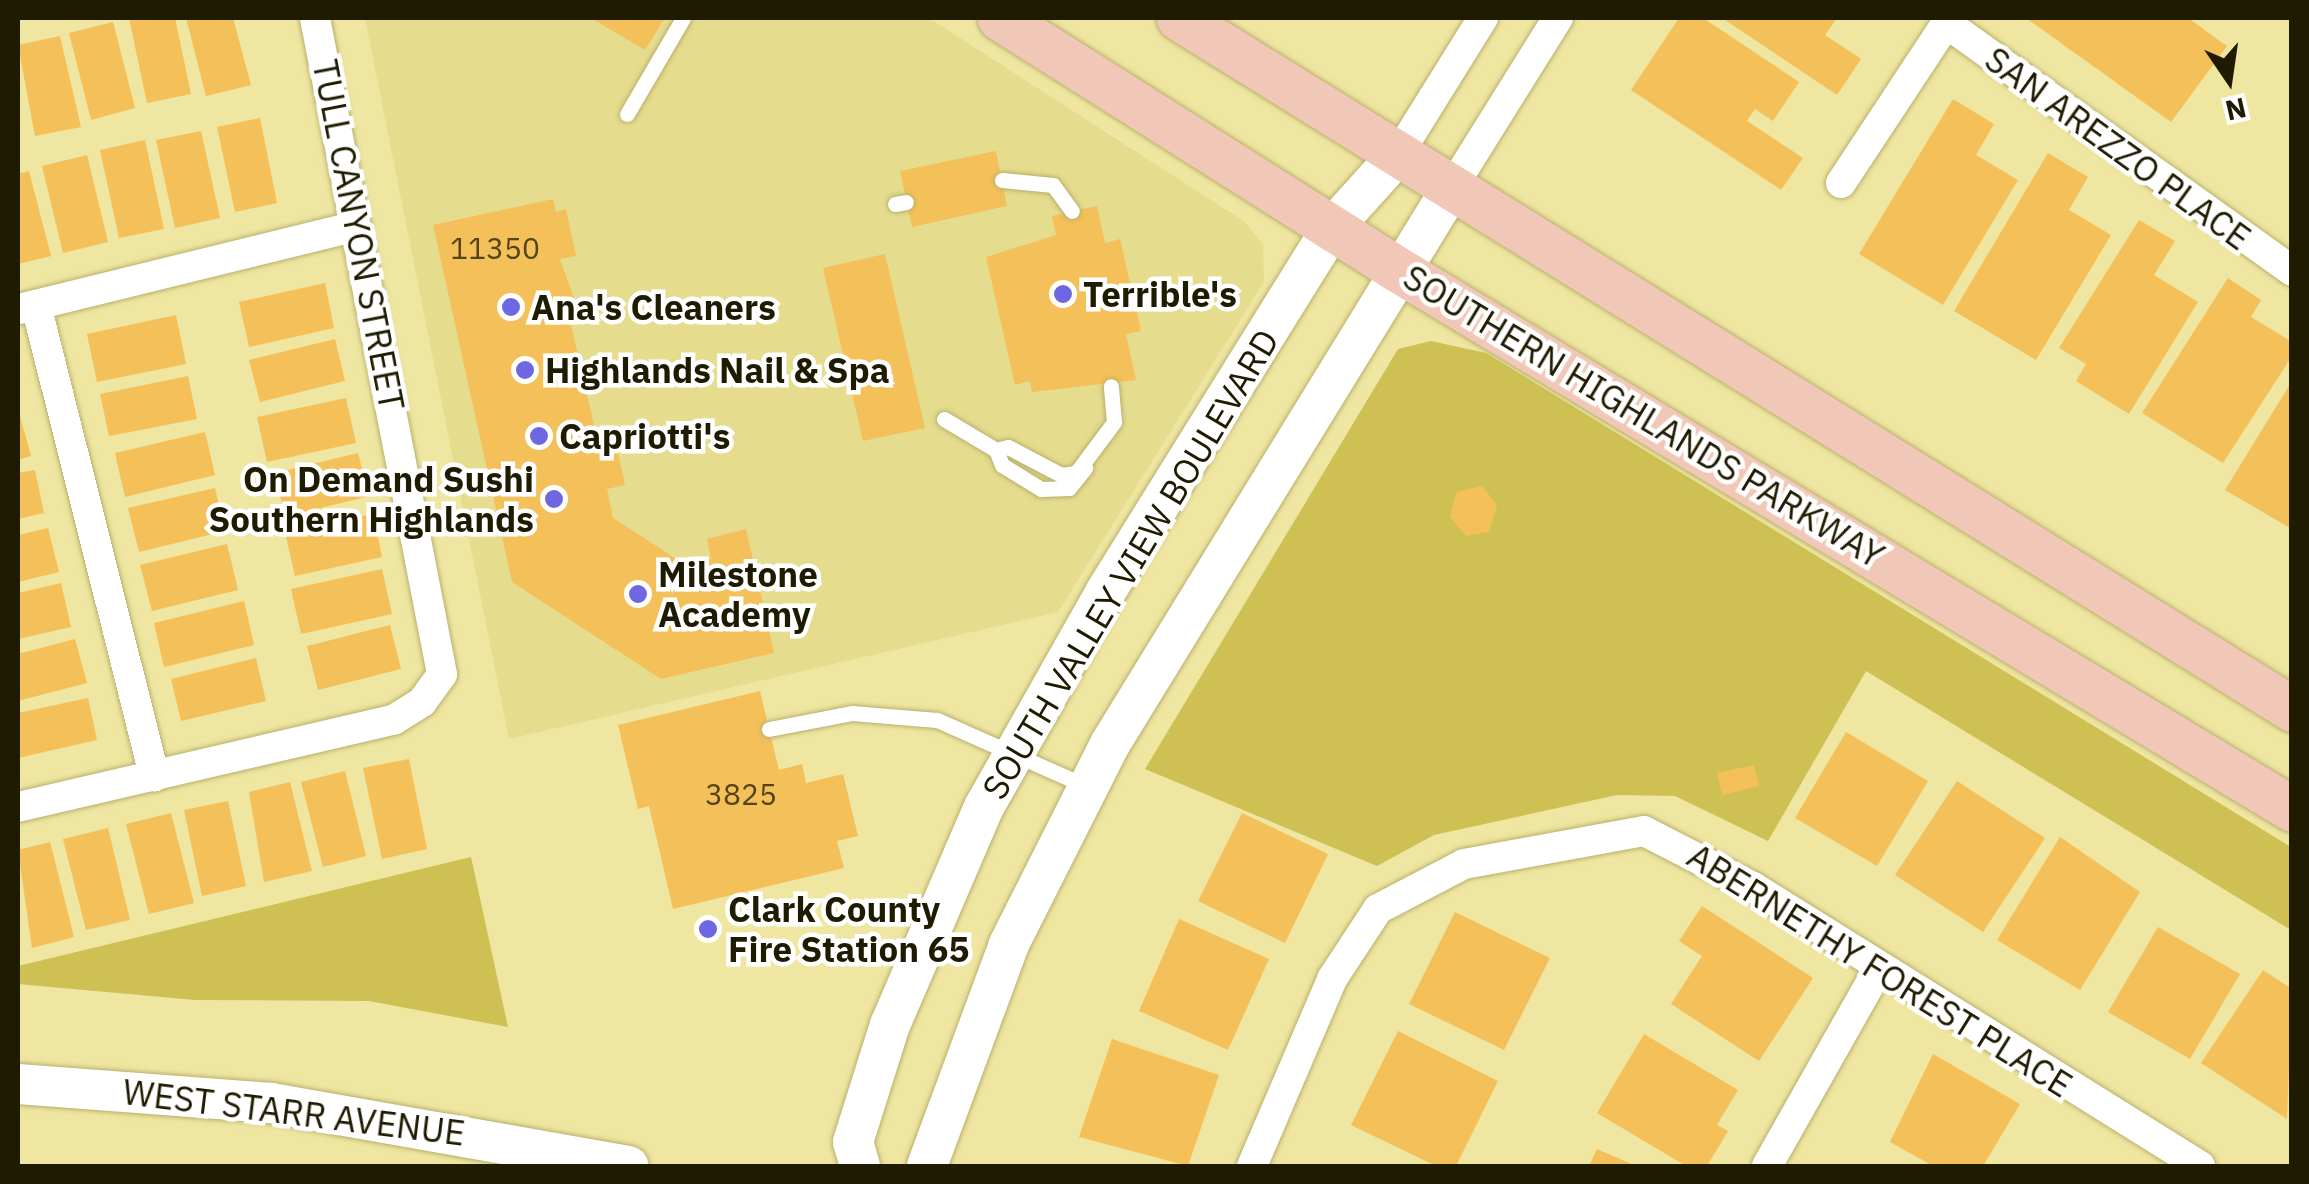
<!DOCTYPE html>
<style>
body{margin:0}
#map{position:relative;width:2309px;height:1184px;overflow:hidden;background:#eee6a1;font-family:"IBM Plex Sans",sans-serif}
div>[style]{position:absolute}
.built>*{inset:0;background:#e5dc8e}
.green>*{inset:0;background:#cec052}
.building>*{inset:0;background:#f4c059}
.roads{filter:drop-shadow(0 0 2px #b8b06c) drop-shadow(0 0 2px #b8b06c)}
.service>*{height:15px;margin:-7.5px;padding:0 7.5px;transform-origin:7.5px;border-radius:7.5px;background:#fff}
.minor>*{height:30px;margin:-15px;padding:0 15px;transform-origin:15px;border-radius:15px;background:#fff}
.secondary>*{height:40px;margin:-20px;padding:0 20px;transform-origin:20px;border-radius:20px;background:#fff}
.primary>*{height:45px;margin:-22.5px;padding:0 22.5px;transform-origin:22.5px;border-radius:22.5px;background:#f1c7b7}
.dots>*{width:28px;height:28px;translate:-50% -50%;box-sizing:border-box;border:5px solid #fff;border-radius:50%}
span{translate:-50% -50%;white-space:nowrap;text-align:center;line-height:1.15;-webkit-text-stroke:9px #fff;paint-order:stroke}
.number-label{font-size:30px;color:#544417}
.number-label span{-webkit-text-stroke-width:0}
.street-label{font-size:35px;color:#1f1b01}
.poi-label{font-size:35px;color:#1f1b01;font-weight:700}
.left{translate:0 -50%;text-align:left}
.right{translate:-100% -50%;text-align:right}
.frame{position:absolute;inset:0;border:20px solid #1f1b01;pointer-events:none}
.north{position:absolute;left:2179px;top:30px;width:100px;height:100px;-webkit-text-stroke:8px #fff;paint-order:stroke;rotate:167deg;font-size:28px;font-weight:700;line-height:40px;text-align:center;color:#1f1b01}
.north::after{content:'';display:block;margin:auto;width:35px;height:45px;background:#1f1b01;clip-path:polygon(50% 0,100% 100%,50% 72%,0 100%)}
</style>
<div id="map">
<div class="built">
<div style="clip-path:polygon(365px 18px,929px 18px,1245px 222px,1263px 244px,1264px 282px,1058px 612px,509px 739px)"></div>
</div>
<div class="green">
<div style="clip-path:polygon(1431px 341px,1486px 353px,2291px 847px,2291px 930px,1866px 671px,1768px 841px,1675px 796px,1617px 795px,1434px 835px,1377px 866px,1145px 769px,1398px 349px)"></div>
<div style="clip-path:polygon(471px 857px,508px 1027px,369px 1001px,195px 1000px,18px 984px,18px 966px)"></div>
</div>
<div class="building">
<div style="clip-path:polygon(129px 18px,175px 18px,191px 94px,147px 103px)"></div>
<div style="clip-path:polygon(186px 18px,233px 18px,251px 85px,206px 96px)"></div>
<div style="clip-path:polygon(591px 18px,665px 18px,645px 50px)"></div>
<div style="clip-path:polygon(1679px 18px,1703px 18px,1799px 82px,1773px 121px,1755px 109px,1747px 121px,1803px 158px,1781px 190px,1631px 90px)"></div>
<div style="clip-path:polygon(1722px 18px,1837px 18px,1825px 35px,1861px 59px,1837px 95px)"></div>
<div style="clip-path:polygon(2026px 18px,2188px 18px,2227px 46px,2171px 122px)"></div>
<div style="clip-path:polygon(113px 22px,135px 108px,91px 120px,69px 33px)"></div>
<div style="clip-path:polygon(60px 36px,81px 127px,35px 136px,18px 45px)"></div>
<div style="clip-path:polygon(1953px 99px,1994px 124px,1976px 155px,2018px 180px,1943px 305px,1859px 254px)"></div>
<div style="clip-path:polygon(260px 118px,277px 203px,235px 212px,217px 127px)"></div>
<div style="clip-path:polygon(201px 131px,220px 218px,175px 228px,156px 140px)"></div>
<div style="clip-path:polygon(145px 140px,164px 229px,119px 238px,100px 150px)"></div>
<div style="clip-path:polygon(996px 151px,1007px 206px,912px 227px,900px 171px)"></div>
<div style="clip-path:polygon(2048px 153px,2088px 177px,2069px 210px,2111px 235px,2036px 360px,1954px 311px)"></div>
<div style="clip-path:polygon(87px 155px,108px 242px,63px 253px,42px 166px)"></div>
<div style="clip-path:polygon(29px 171px,51px 256px,18px 264px,18px 174px)"></div>
<div style="clip-path:polygon(553px 199px,556px 212px,566px 209px,576px 256px,560px 259px,582px 321px,571px 324px,598px 443px,615px 440px,625px 485px,607px 489px,613px 518px,686px 565px,711px 559px,707px 539px,746px 529px,774px 653px,661px 679px,512px 582px,433px 225px)"></div>
<div style="clip-path:polygon(1097px 206px,1105px 243px,1120px 239px,1141px 331px,1126px 334px,1136px 380px,1032px 392px,1030px 381px,1015px 385px,986px 257px,1056px 235px,1052px 216px)"></div>
<div style="clip-path:polygon(2139px 220px,2175px 241px,2154px 275px,2198px 302px,2129px 414px,2076px 381px,2086px 364px,2059px 348px)"></div>
<div style="clip-path:polygon(885px 254px,925px 428px,863px 441px,823px 268px)"></div>
<div style="clip-path:polygon(2228px 278px,2261px 300px,2251px 317px,2292px 342px,2292px 356px,2223px 463px,2142px 413px)"></div>
<div style="clip-path:polygon(325px 283px,334px 328px,249px 347px,239px 302px)"></div>
<div style="clip-path:polygon(176px 315px,186px 364px,97px 382px,87px 334px)"></div>
<div style="clip-path:polygon(335px 339px,345px 381px,260px 402px,249px 360px)"></div>
<div style="clip-path:polygon(188px 376px,197px 419px,109px 436px,100px 394px)"></div>
<div style="clip-path:polygon(2292px 381px,2292px 529px,2225px 490px)"></div>
<div style="clip-path:polygon(346px 398px,356px 443px,267px 462px,257px 417px)"></div>
<div style="clip-path:polygon(18px 409px,31px 456px,18px 460px)"></div>
<div style="clip-path:polygon(205px 432px,215px 475px,125px 497px,115px 453px)"></div>
<div style="clip-path:polygon(358px 453px,369px 496px,285px 517px,275px 473px)"></div>
<div style="clip-path:polygon(35px 470px,44px 513px,18px 519px,18px 473px)"></div>
<div style="clip-path:polygon(1482px 486px,1497px 505px,1489px 532px,1466px 536px,1450px 517px,1456px 492px)"></div>
<div style="clip-path:polygon(215px 488px,225px 531px,139px 552px,128px 508px)"></div>
<div style="clip-path:polygon(373px 514px,382px 557px,295px 576px,285px 532px)"></div>
<div style="clip-path:polygon(48px 528px,59px 572px,18px 582px,18px 535px)"></div>
<div style="clip-path:polygon(227px 544px,238px 590px,152px 611px,140px 565px)"></div>
<div style="clip-path:polygon(382px 569px,392px 614px,301px 634px,291px 589px)"></div>
<div style="clip-path:polygon(61px 583px,71px 627px,18px 639px,18px 593px)"></div>
<div style="clip-path:polygon(244px 601px,254px 645px,164px 667px,154px 623px)"></div>
<div style="clip-path:polygon(390px 625px,401px 669px,318px 690px,307px 646px)"></div>
<div style="clip-path:polygon(75px 639px,87px 683px,18px 701px,18px 654px)"></div>
<div style="clip-path:polygon(256px 658px,266px 701px,181px 721px,171px 679px)"></div>
<div style="clip-path:polygon(760px 691px,779px 770px,802px 764px,806px 783px,843px 774px,858px 836px,837px 841px,844px 868px,673px 909px,649px 806px,638px 809px,618px 725px)"></div>
<div style="clip-path:polygon(88px 698px,97px 740px,18px 758px,18px 713px)"></div>
<div style="clip-path:polygon(1846px 732px,1928px 781px,1877px 866px,1795px 818px)"></div>
<div style="clip-path:polygon(409px 759px,427px 849px,382px 859px,363px 768px)"></div>
<div style="clip-path:polygon(1754px 765px,1759px 786px,1722px 795px,1717px 773px)"></div>
<div style="clip-path:polygon(345px 771px,366px 856px,323px 867px,301px 782px)"></div>
<div style="clip-path:polygon(1957px 781px,2045px 838px,1983px 932px,1895px 875px)"></div>
<div style="clip-path:polygon(290px 782px,312px 871px,264px 882px,249px 792px)"></div>
<div style="clip-path:polygon(228px 801px,246px 886px,202px 896px,184px 810px)"></div>
<div style="clip-path:polygon(171px 813px,194px 903px,149px 914px,126px 824px)"></div>
<div style="clip-path:polygon(1242px 813px,1328px 854px,1285px 943px,1198px 901px)"></div>
<div style="clip-path:polygon(108px 828px,130px 920px,86px 930px,63px 839px)"></div>
<div style="clip-path:polygon(2060px 837px,2140px 892px,2080px 990px,1997px 940px)"></div>
<div style="clip-path:polygon(50px 842px,74px 937px,32px 948px,18px 850px)"></div>
<div style="clip-path:polygon(1702px 906px,1813px 978px,1759px 1061px,1671px 1004px,1702px 956px,1679px 941px)"></div>
<div style="clip-path:polygon(1455px 912px,1550px 958px,1504px 1050px,1409px 1004px)"></div>
<div style="clip-path:polygon(1179px 919px,1269px 959px,1228px 1050px,1139px 1011px)"></div>
<div style="clip-path:polygon(2158px 927px,2240px 974px,2190px 1059px,2108px 1012px)"></div>
<div style="clip-path:polygon(2263px 970px,2292px 989px,2287px 1119px,2201px 1063px)"></div>
<div style="clip-path:polygon(1398px 1031px,1498px 1081px,1456px 1166px,1436px 1166px,1351px 1125px)"></div>
<div style="clip-path:polygon(1644px 1034px,1738px 1090px,1717px 1125px,1728px 1131px,1707px 1166px,1686px 1166px,1597px 1113px)"></div>
<div style="clip-path:polygon(1112px 1039px,1219px 1075px,1188px 1166px,1079px 1137px)"></div>
<div style="clip-path:polygon(1933px 1054px,2020px 1104px,1983px 1166px,1933px 1166px,1890px 1142px)"></div>
<div style="clip-path:polygon(1597px 1149px,1636px 1166px,1589px 1166px)"></div>
</div>
<div class="roads">
<div class="service">
<div style="left:627px;top:114px;width:111px;rotate:-59.7deg"></div>
<div style="left:1002px;top:180px;width:51px;rotate:5.6deg"></div>
<div style="left:1053px;top:185px;width:32px;rotate:54deg"></div>
<div style="left:895px;top:204px;width:11px;rotate:-10deg"></div>
<div style="left:944px;top:419px;width:61px;rotate:30.8deg"></div>
<div style="left:996px;top:450px;width:12px;rotate:-14deg"></div>
<div style="left:1008px;top:447px;width:60px;rotate:27.8deg"></div>
<div style="left:1061px;top:475px;width:15px;rotate:-8deg"></div>
<div style="left:1076px;top:473px;width:64px;rotate:-53.3deg"></div>
<div style="left:1114px;top:422px;width:36px;rotate:-95deg"></div>
<div style="left:996px;top:450px;width:16px;rotate:68deg"></div>
<div style="left:1002px;top:465px;width:46px;rotate:31.6deg"></div>
<div style="left:1041px;top:489px;width:28px;rotate:-2deg"></div>
<div style="left:1069px;top:488px;width:26px;rotate:-51deg"></div>
<div style="left:769px;top:729px;width:85px;rotate:-10.9deg"></div>
<div style="left:852px;top:713px;width:85px;rotate:4.7deg"></div>
<div style="left:937px;top:720px;width:165px;rotate:23.9deg"></div>
</div>
<div class="minor">
<div style="left:1946px;top:23px;width:426px;rotate:35.6deg"></div>
<div style="left:1397px;top:156px;width:163px;rotate:-58.1deg"></div>
<div style="left:1841px;top:183px;width:198px;rotate:-56.6deg"></div>
<div style="left:1451px;top:189px;width:202px;rotate:-58deg"></div>
<div style="left:36px;top:305px;width:486px;rotate:75.9deg"></div>
<div style="left:19px;top:309px;width:347px;rotate:-13.8deg"></div>
<div style="left:18px;top:807px;width:387px;rotate:-13.1deg"></div>
<div style="left:395px;top:719px;width:32px;rotate:-32deg"></div>
<div style="left:422px;top:702px;width:34px;rotate:-54deg"></div>
<div style="left:442px;top:674px;width:668px;rotate:-100.96deg"></div>
<div style="left:1252px;top:1166px;width:203px;rotate:-66.8deg"></div>
<div style="left:1332px;top:979px;width:84px;rotate:-56.7deg"></div>
<div style="left:1378px;top:909px;width:97px;rotate:-27.6deg"></div>
<div style="left:1464px;top:864px;width:183px;rotate:-10.4deg"></div>
<div style="left:1644px;top:831px;width:123px;rotate:27.2deg"></div>
<div style="left:1753px;top:887px;width:527px;rotate:31.97deg"></div>
<div style="left:1767px;top:1166px;width:227px;rotate:-60.5deg"></div>
</div>
<div class="secondary">
<div style="left:18px;top:1084px;width:254px;rotate:4.3deg"></div>
<div style="left:271px;top:1103px;width:363px;rotate:10deg"></div>
<div style="left:860px;top:1166px;width:25px;rotate:-106deg"></div>
<div style="left:853px;top:1142px;width:123px;rotate:-72.5deg"></div>
<div style="left:890px;top:1025px;width:237px;rotate:-66.7deg"></div>
<div style="left:984px;top:807px;width:248px;rotate:-60.5deg"></div>
<div style="left:1106px;top:591px;width:428px;rotate:-58.1deg"></div>
<div style="left:1332px;top:228px;width:97px;rotate:-47.9deg"></div>
<div style="left:927px;top:1166px;width:237px;rotate:-69.7deg"></div>
<div style="left:1009px;top:944px;width:224px;rotate:-63.2deg"></div>
<div style="left:1110px;top:744px;width:651px;rotate:-58.43deg"></div>
</div>
<div class="primary">
<div style="left:1000px;top:18px;width:470px;rotate:32.3deg"></div>
<div style="left:1397px;top:269px;width:1045px;rotate:31.1deg"></div>
<div style="left:1179px;top:18px;width:1310px;rotate:31.83deg"></div>
</div>
</div>
<div class="dots">
<div style="left:1063px;top:294px;background:#6f66e1"></div>
<div style="left:511px;top:307px;background:#6f66e1"></div>
<div style="left:525px;top:370px;background:#6f66e1"></div>
<div style="left:539px;top:436px;background:#6f66e1"></div>
<div style="left:554px;top:499px;background:#6f66e1"></div>
<div style="left:638px;top:594px;background:#6f66e1"></div>
<div style="left:708px;top:929px;background:#6f66e1"></div>
</div>
<div class="number-label">
<span style="left:495px;top:248px">11350</span>
<span style="left:741px;top:794px">3825</span>
</div>
<div class="street-label">
<span style="left:2118px;top:148px;rotate:36deg">SAN AREZZO PLACE</span>
<span style="left:359px;top:235px;rotate:79deg">TULL CANYON STREET</span>
<span style="left:1644px;top:416px;rotate:31deg">SOUTHERN HIGHLANDS PARKWAY</span>
<span style="left:1130px;top:564px;rotate:-59deg">SOUTH VALLEY VIEW BOULEVARD</span>
<span style="left:1880px;top:970px;rotate:32deg">ABERNETHY FOREST PLACE</span>
<span style="left:294px;top:1112px;rotate:7deg">WEST STARR AVENUE</span>
</div>
<div class="poi-label">
<span class="left" style="left:1083px;top:294px">Terrible's</span>
<span class="left" style="left:531px;top:307px">Ana's Cleaners</span>
<span class="left" style="left:545px;top:370px">Highlands Nail &amp; Spa</span>
<span class="left" style="left:559px;top:436px">Capriotti's</span>
<span class="right" style="left:534px;top:499px">On Demand Sushi<br>Southern Highlands</span>
<span class="left" style="left:658px;top:594px">Milestone<br>Academy</span>
<span class="left" style="left:728px;top:929px">Clark County<br>Fire Station 65</span>
</div>
<div class="frame"></div>
<div class="north">N</div>
</div>
